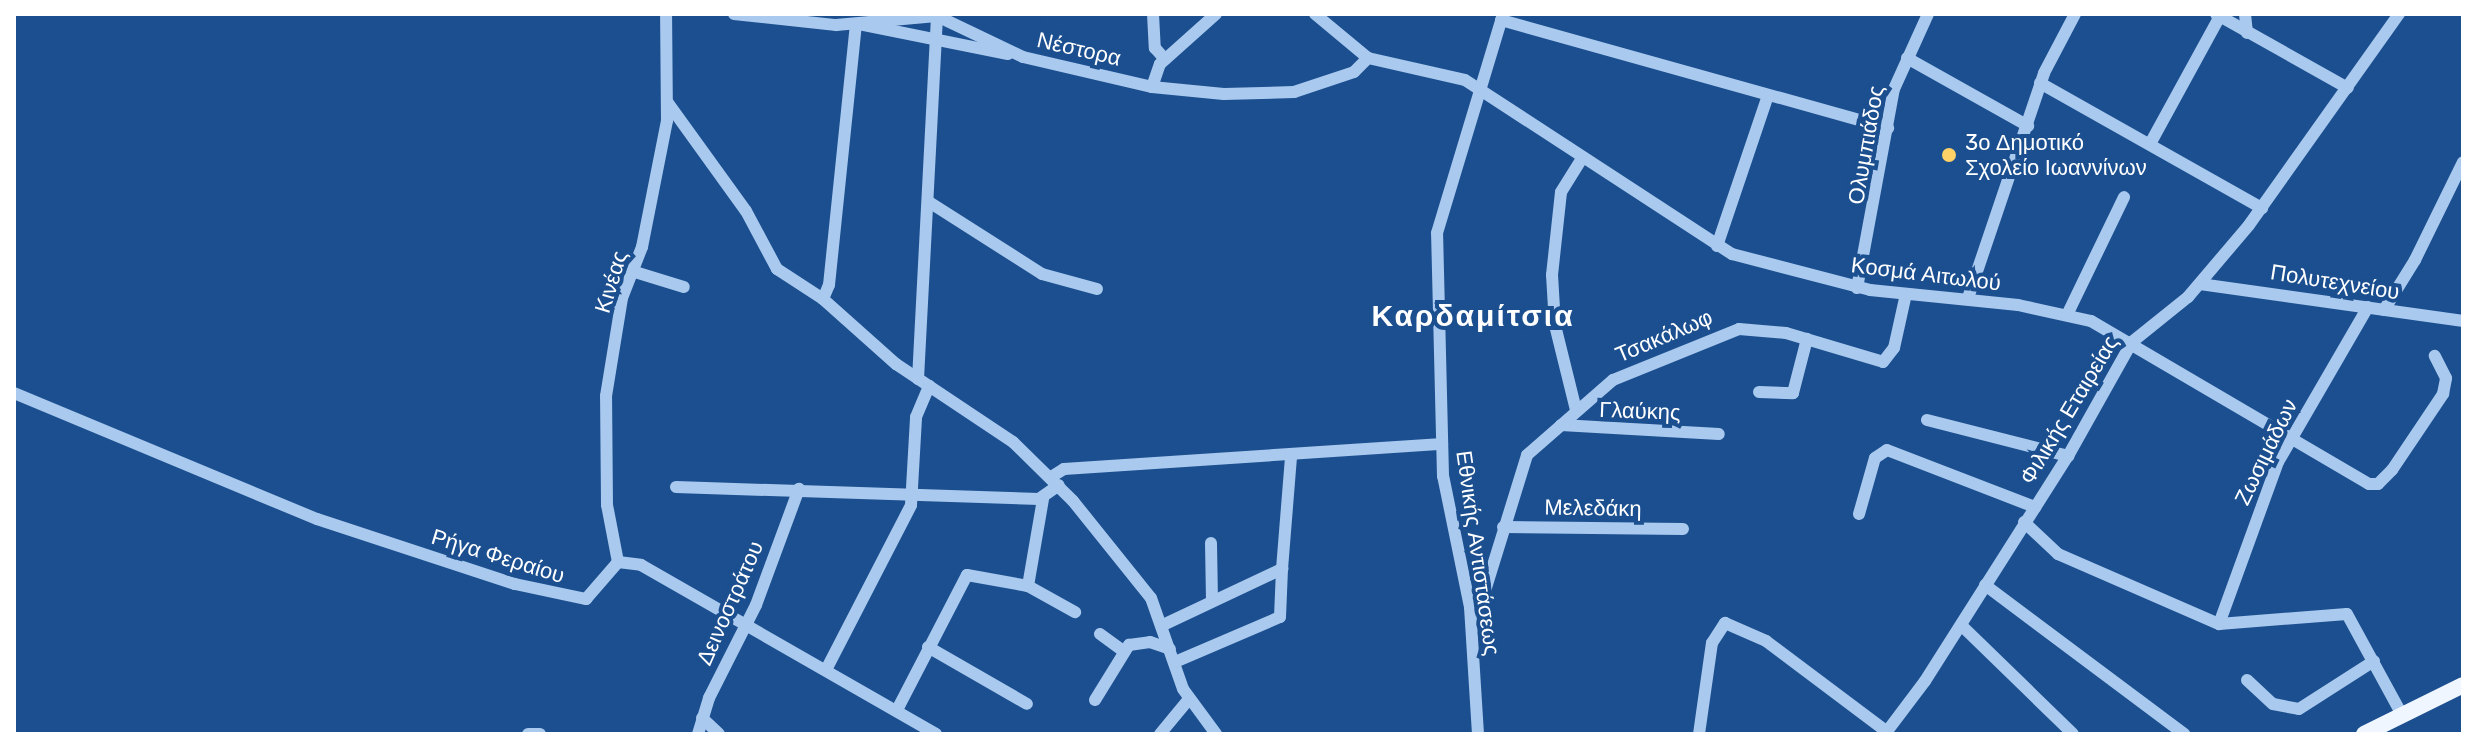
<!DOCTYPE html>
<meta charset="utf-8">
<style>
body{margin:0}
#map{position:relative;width:2477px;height:748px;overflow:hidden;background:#1b4f8f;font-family:Rubik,sans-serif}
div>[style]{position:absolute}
.minor>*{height:12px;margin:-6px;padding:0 6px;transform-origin:6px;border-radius:6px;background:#a9c9ee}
.major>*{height:16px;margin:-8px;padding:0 8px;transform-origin:8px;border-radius:8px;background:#f0f6ff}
.dots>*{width:22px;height:22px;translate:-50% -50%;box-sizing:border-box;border:4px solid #1b4f8f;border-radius:50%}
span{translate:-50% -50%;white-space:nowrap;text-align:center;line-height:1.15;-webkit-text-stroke:8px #1b4f8f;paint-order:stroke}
.street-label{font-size:22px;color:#fff}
.poi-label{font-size:22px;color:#fff}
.left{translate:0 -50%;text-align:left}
.district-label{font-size:30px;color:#fff;font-weight:700;letter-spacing:2px}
.frame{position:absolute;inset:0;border:16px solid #fff;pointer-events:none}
</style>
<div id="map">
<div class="minor">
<div style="left:734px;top:14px;width:103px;rotate:6.2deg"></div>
<div style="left:836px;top:25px;width:101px;rotate:-5.1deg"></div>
<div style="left:937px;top:16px;width:95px;rotate:25.5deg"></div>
<div style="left:1023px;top:57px;width:132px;rotate:13.1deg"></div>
<div style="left:1152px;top:87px;width:72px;rotate:5.6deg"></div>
<div style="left:1224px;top:94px;width:70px;rotate:-1.6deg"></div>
<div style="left:1294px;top:92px;width:63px;rotate:-18.4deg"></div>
<div style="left:1354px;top:72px;width:20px;rotate:-45deg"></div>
<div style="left:1153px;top:14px;width:34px;rotate:87deg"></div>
<div style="left:1155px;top:48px;width:15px;rotate:48deg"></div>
<div style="left:1315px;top:14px;width:69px;rotate:39.7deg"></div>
<div style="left:1368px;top:58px;width:99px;rotate:12.8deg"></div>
<div style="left:1465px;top:80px;width:319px;rotate:33.1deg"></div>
<div style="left:1732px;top:254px;width:143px;rotate:14.6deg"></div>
<div style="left:1870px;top:290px;width:149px;rotate:5.8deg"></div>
<div style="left:2018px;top:305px;width:75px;rotate:12.4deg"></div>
<div style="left:2091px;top:321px;width:322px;rotate:30.4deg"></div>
<div style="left:2369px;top:484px;width:9px"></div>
<div style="left:2378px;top:484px;width:20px;rotate:-45deg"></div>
<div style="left:2392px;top:470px;width:92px;rotate:-56.1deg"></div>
<div style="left:2443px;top:394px;width:16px;rotate:-79deg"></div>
<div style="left:2446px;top:378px;width:25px;rotate:-117deg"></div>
<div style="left:2216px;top:14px;width:151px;rotate:29.3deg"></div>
<div style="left:2245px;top:14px;width:19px;rotate:84deg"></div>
<div style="left:1501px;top:20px;width:402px;rotate:15.6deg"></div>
<div style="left:859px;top:24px;width:152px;rotate:11.4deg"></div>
<div style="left:1907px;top:58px;width:139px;rotate:29.3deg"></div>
<div style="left:2040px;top:83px;width:255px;rotate:29.4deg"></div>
<div style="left:1152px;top:87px;width:24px;rotate:-71deg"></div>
<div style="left:1160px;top:64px;width:75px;rotate:-41.8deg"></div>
<div style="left:668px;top:103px;width:133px;rotate:54.2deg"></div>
<div style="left:746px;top:211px;width:66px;rotate:61.9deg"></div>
<div style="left:777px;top:269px;width:55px;rotate:33.1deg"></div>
<div style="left:823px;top:299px;width:98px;rotate:41.7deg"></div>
<div style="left:896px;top:364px;width:141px;rotate:33.7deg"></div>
<div style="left:1013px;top:442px;width:84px;rotate:44.5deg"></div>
<div style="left:1073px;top:501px;width:124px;rotate:51.2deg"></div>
<div style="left:1151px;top:598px;width:96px;rotate:70.6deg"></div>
<div style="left:1183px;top:689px;width:56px;rotate:53.7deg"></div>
<div style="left:2150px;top:144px;width:146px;rotate:-61.3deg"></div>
<div style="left:929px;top:202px;width:134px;rotate:32.5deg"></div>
<div style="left:1042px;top:274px;width:57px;rotate:15.3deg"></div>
<div style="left:1717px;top:246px;width:159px;rotate:-71.3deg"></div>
<div style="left:635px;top:272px;width:51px;rotate:17deg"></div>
<div style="left:2200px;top:284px;width:266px;rotate:8deg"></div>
<div style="left:1857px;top:288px;width:202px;rotate:-79.5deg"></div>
<div style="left:1894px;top:89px;width:82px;rotate:-65.6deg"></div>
<div style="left:1968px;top:298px;width:237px;rotate:-71.3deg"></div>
<div style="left:2044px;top:73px;width:67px;rotate:-62.3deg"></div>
<div style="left:823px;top:299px;width:15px;rotate:-67deg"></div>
<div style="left:829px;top:285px;width:262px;rotate:-84.1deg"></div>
<div style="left:2384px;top:310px;width:59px;rotate:-58.2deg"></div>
<div style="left:2415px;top:260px;width:109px;rotate:-63.9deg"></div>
<div style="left:2067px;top:315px;width:131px;rotate:-64.2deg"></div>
<div style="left:918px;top:379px;width:365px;rotate:-87deg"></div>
<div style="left:1759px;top:392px;width:34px;rotate:2deg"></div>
<div style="left:1793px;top:393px;width:56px;rotate:-75.5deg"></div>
<div style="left:14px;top:393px;width:328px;rotate:22.6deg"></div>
<div style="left:317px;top:519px;width:208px;rotate:18.2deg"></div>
<div style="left:515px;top:584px;width:73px;rotate:11.9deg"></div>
<div style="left:586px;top:599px;width:49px;rotate:-49.1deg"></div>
<div style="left:618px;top:562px;width:23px;rotate:7deg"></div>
<div style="left:641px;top:565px;width:340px;rotate:29.8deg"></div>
<div style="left:1576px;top:410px;width:88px;rotate:-103.9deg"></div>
<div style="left:1555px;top:325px;width:50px;rotate:-93.4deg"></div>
<div style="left:1552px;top:275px;width:83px;rotate:-83.8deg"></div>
<div style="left:1561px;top:192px;width:39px;rotate:-58deg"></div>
<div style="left:1927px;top:420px;width:146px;rotate:14.3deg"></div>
<div style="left:1561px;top:425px;width:158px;rotate:3.3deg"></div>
<div style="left:1051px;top:477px;width:15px;rotate:-32deg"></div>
<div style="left:1064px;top:469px;width:379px;rotate:-3.8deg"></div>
<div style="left:676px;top:487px;width:363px;rotate:1.9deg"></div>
<div style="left:1039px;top:499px;width:24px;rotate:-35deg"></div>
<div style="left:1859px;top:514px;width:58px;rotate:-74.1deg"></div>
<div style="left:1875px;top:458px;width:14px;rotate:-34deg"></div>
<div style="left:1887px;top:450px;width:159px;rotate:21.1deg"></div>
<div style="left:2024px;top:522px;width:47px;rotate:43.3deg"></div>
<div style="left:2058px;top:554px;width:176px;rotate:23.5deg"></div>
<div style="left:2219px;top:624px;width:128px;rotate:-4.5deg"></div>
<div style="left:2347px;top:614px;width:115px;rotate:61.4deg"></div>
<div style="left:1503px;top:527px;width:180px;rotate:0.6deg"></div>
<div style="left:1211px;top:543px;width:56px;rotate:89deg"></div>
<div style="left:618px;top:562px;width:58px;rotate:-100.9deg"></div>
<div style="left:607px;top:505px;width:109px;rotate:-90.5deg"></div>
<div style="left:606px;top:396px;width:99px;rotate:-80.7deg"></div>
<div style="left:622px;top:298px;width:55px;rotate:-68.6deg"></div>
<div style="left:642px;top:247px;width:128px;rotate:-78.8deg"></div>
<div style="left:667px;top:121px;width:107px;rotate:-90.5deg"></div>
<div style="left:1985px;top:585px;width:249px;rotate:36.8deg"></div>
<div style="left:1028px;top:586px;width:54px;rotate:29deg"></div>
<div style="left:1470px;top:607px;width:22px;rotate:-47deg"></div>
<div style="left:1485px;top:591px;width:142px;rotate:-72.8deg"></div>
<div style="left:1527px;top:455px;width:114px;rotate:-41.1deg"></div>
<div style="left:1613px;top:380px;width:136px;rotate:-22deg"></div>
<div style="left:1739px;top:329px;width:47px;rotate:4.9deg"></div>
<div style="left:1786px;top:333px;width:101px;rotate:16.6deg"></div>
<div style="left:1883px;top:362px;width:18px;rotate:-52deg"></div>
<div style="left:1894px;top:348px;width:55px;rotate:-77.5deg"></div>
<div style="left:2219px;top:624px;width:172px;rotate:-70deg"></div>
<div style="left:2278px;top:462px;width:179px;rotate:-59.9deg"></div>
<div style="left:1163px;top:625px;width:132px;rotate:-25.2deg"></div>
<div style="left:1282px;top:569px;width:113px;rotate:-85.4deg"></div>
<div style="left:1961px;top:625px;width:156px;rotate:44.2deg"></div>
<div style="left:1100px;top:634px;width:29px;rotate:36deg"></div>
<div style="left:928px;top:647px;width:114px;rotate:29.9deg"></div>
<div style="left:1175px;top:662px;width:114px;rotate:-23.2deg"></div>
<div style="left:1280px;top:617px;width:48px;rotate:-87.6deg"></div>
<div style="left:827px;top:668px;width:183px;rotate:-62.7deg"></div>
<div style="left:911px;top:505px;width:88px;rotate:-86.7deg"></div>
<div style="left:916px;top:417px;width:34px;rotate:-67deg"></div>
<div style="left:2247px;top:680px;width:35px;rotate:43deg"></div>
<div style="left:2273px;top:704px;width:26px;rotate:11deg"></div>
<div style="left:2299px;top:709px;width:89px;rotate:-32.6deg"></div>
<div style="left:1095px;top:700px;width:65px;rotate:-58.3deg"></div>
<div style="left:1129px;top:645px;width:21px;rotate:-8deg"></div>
<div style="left:1150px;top:642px;width:21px;rotate:19deg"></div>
<div style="left:897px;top:710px;width:152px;rotate:-62.6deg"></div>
<div style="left:967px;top:575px;width:62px;rotate:10.2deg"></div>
<div style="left:1028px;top:586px;width:88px;rotate:-80.2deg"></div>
<div style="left:702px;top:718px;width:23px;rotate:43deg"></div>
<div style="left:528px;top:734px;width:12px"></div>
<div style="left:698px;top:734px;width:38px;rotate:-73deg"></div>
<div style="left:709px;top:698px;width:104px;rotate:-63.2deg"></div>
<div style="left:756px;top:605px;width:124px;rotate:-69.7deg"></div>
<div style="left:1160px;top:734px;width:45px;rotate:-50.4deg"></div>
<div style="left:1478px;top:734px;width:127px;rotate:-93.6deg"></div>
<div style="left:1470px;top:607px;width:134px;rotate:-101.6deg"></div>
<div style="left:1443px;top:476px;width:243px;rotate:-91.4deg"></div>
<div style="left:1437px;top:233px;width:229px;rotate:-73.2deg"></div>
<div style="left:1699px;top:734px;width:92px;rotate:-81.9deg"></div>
<div style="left:1712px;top:643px;width:24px;rotate:-57deg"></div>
<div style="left:1725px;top:623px;width:45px;rotate:23.7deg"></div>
<div style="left:1766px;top:641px;width:151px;rotate:36.9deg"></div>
<div style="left:1885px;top:734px;width:66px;rotate:-53deg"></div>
<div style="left:1925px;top:681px;width:267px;rotate:-57.6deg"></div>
<div style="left:2068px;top:456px;width:131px;rotate:-60.7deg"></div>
<div style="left:2132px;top:342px;width:72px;rotate:-38.8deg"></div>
<div style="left:2188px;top:297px;width:94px;rotate:-49.7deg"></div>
<div style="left:2249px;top:225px;width:259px;rotate:-54.6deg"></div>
</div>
<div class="major">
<div style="left:2364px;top:734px;width:110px;rotate:-26.3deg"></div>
</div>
<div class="dots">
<div style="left:1949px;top:155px;background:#ffd166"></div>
</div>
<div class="street-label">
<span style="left:1079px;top:49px;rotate:13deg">Νέστορα</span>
<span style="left:1866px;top:145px;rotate:-80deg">Ολυμπιάδος</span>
<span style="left:1926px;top:274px;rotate:7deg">Κοσμά Αιτωλού</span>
<span style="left:611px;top:282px;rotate:-73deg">Κινέας</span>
<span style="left:2335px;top:282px;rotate:9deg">Πολυτεχνείου</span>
<span style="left:1664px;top:336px;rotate:-23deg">Τσακάλωφ</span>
<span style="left:2069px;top:410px;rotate:-59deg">Φιλικής Εταιρείας</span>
<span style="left:1640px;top:411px;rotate:2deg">Γλαύκης</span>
<span style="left:2266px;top:452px;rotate:-64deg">Ζωσιμάδων</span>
<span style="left:1593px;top:508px;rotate:1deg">Μελεδάκη</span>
<span style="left:1478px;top:553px;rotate:82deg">Εθνικής Αντιστάσεως</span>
<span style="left:498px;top:556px;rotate:17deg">Ρήγα Φεραίου</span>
<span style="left:730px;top:603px;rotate:-66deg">Δεινοστράτου</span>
</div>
<div class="poi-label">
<span class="left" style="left:1965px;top:155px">3ο Δημοτικό<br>Σχολείο Ιωαννίνων</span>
</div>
<div class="district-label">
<span style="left:1473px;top:316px">Καρδαμίτσια</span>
</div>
<div class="frame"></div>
</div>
